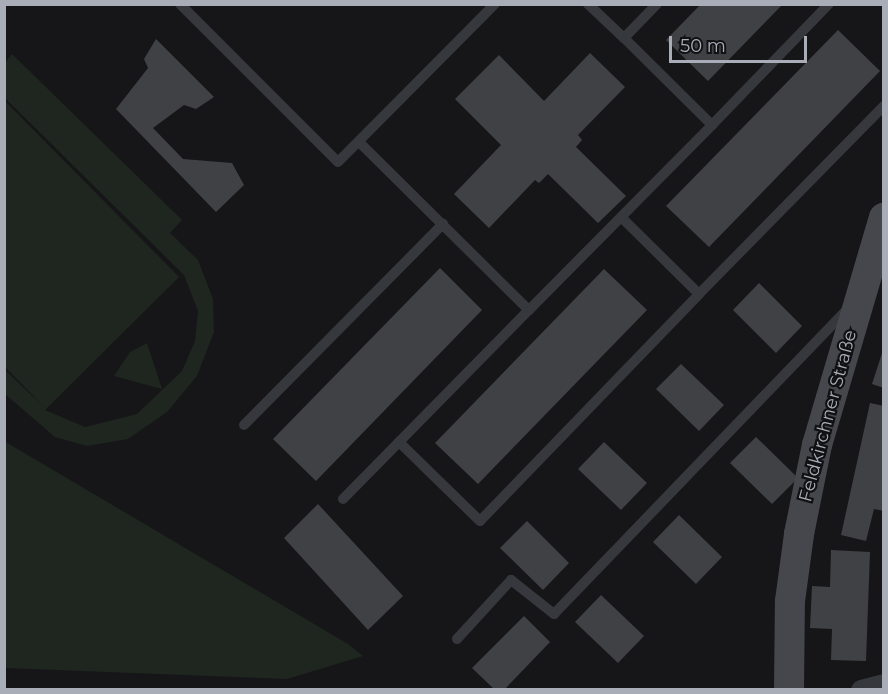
<!DOCTYPE html>
<meta charset="utf-8">
<style>
body{margin:0}
#map{position:relative;width:888px;height:694px;overflow:hidden;background:#161618;font-family:Montserrat,sans-serif}
div>[style]{position:absolute}
.green>*{inset:0;background:#1e261f}
.building>*{inset:0;background:#404145}
.lane>*{height:10px;margin:-5px;padding:0 5px;transform-origin:5px;border-radius:5px;background:#37383d}
.street>*{height:21px;margin:-10.5px;padding:0 10.5px;transform-origin:10.5px;border-radius:10.5px;background:#37383d}
.secondary>*{height:30px;margin:-15px;padding:0 15px;transform-origin:15px;border-radius:15px;background:#45474d}
span{translate:-50% -50%;white-space:nowrap;text-align:center;line-height:1.15;-webkit-text-stroke:4.5px #111113;paint-order:stroke}
.street-label{font-size:18px;color:#a8adb8}
.frame{position:absolute;inset:0;border:6px solid #a8adb8;pointer-events:none}
.scale{position:absolute;left:669px;top:36px;width:138px;height:27px;box-sizing:border-box;border:3px solid #a8adb8;border-top:0;padding-left:8px;font-size:18px;line-height:21px;white-space:nowrap;color:#a8adb8;-webkit-text-stroke:4px #111113;paint-order:stroke}
</style>
<div id="map">
<div class="green">
<div style="clip-path:polygon(12px 54px,182px 220px,170px 233px,198px 260px,213px 299px,214px 332px,197px 376px,167px 412px,128px 439px,87px 446px,55px 437px,5px 394px,5px 370px,45px 408px,5px 367px,5px 101px,179px 277px,45px 410px,85px 427px,137px 414px,182px 371px,195px 341px,198px 311px,184px 275px,5px 98px,5px 63px)"></div>
<div style="clip-path:polygon(147px 343px,162px 389px,114px 376px,130px 352px)"></div>
<div style="clip-path:polygon(4px 441px,348px 644px,363px 656px,287px 679px,5px 668px)"></div>
</div>
<div class="building">
<div style="clip-path:polygon(701px 4px,783px 4px,708px 81px,666px 40px)"></div>
<div style="clip-path:polygon(838px 30px,880px 71px,709px 247px,666px 206px)"></div>
<div style="clip-path:polygon(156px 39px,214px 97px,196px 109px,184px 105px,153px 128px,183px 159px,232px 163px,244px 185px,216px 212px,116px 109px,148px 68px,144px 59px)"></div>
<div style="clip-path:polygon(590px 53px,625px 87px,578px 135px,582px 140px,576px 147px,626px 196px,598px 223px,548px 174px,539px 183px,535px 180px,489px 228px,454px 194px,501px 145px,455px 99px,499px 55px,544px 101px)"></div>
<div style="clip-path:polygon(440px 268px,482px 310px,316px 481px,273px 439px)"></div>
<div style="clip-path:polygon(604px 269px,647px 310px,478px 484px,435px 443px)"></div>
<div style="clip-path:polygon(759px 283px,802px 326px,776px 353px,733px 310px)"></div>
<div style="clip-path:polygon(883px 350px,884px 351px,884px 388px,872px 384px)"></div>
<div style="clip-path:polygon(681px 364px,724px 405px,699px 431px,656px 389px)"></div>
<div style="clip-path:polygon(870px 403px,884px 406px,884px 511px,874px 509px,866px 541px,841px 535px)"></div>
<div style="clip-path:polygon(756px 437px,798px 478px,772px 504px,730px 463px)"></div>
<div style="clip-path:polygon(604px 442px,647px 483px,621px 510px,578px 469px)"></div>
<div style="clip-path:polygon(318px 504px,403px 596px,368px 630px,284px 538px)"></div>
<div style="clip-path:polygon(679px 515px,722px 557px,696px 584px,653px 542px)"></div>
<div style="clip-path:polygon(527px 521px,569px 563px,543px 590px,500px 548px)"></div>
<div style="clip-path:polygon(831px 550px,870px 552px,866px 661px,831px 660px,832px 629px,810px 628px,812px 586px,830px 587px)"></div>
<div style="clip-path:polygon(601px 595px,644px 636px,618px 663px,575px 622px)"></div>
<div style="clip-path:polygon(524px 616px,550px 642px,504px 690px,495px 690px,472px 668px)"></div>
</div>
<div class="lane">
<div style="left:180px;top:4px;width:223px;rotate:45deg"></div>
<div style="left:338px;top:162px;width:223px;rotate:-45.2deg"></div>
<div style="left:588px;top:4px;width:50px;rotate:43.4deg"></div>
<div style="left:624px;top:38px;width:47px;rotate:-45.9deg"></div>
<div style="left:712px;top:125px;width:168px;rotate:-46deg"></div>
<div style="left:359px;top:142px;width:239px;rotate:44.7deg"></div>
<div style="left:529px;top:310px;width:260px;rotate:-45.3deg"></div>
<div style="left:712px;top:125px;width:124px;rotate:-135.3deg"></div>
<div style="left:622px;top:218px;width:108px;rotate:44.6deg"></div>
<div style="left:699px;top:294px;width:264px;rotate:-45.5deg"></div>
<div style="left:244px;top:425px;width:283px;rotate:-45.3deg"></div>
<div style="left:399px;top:442px;width:113px;rotate:44.3deg"></div>
<div style="left:480px;top:521px;width:315px;rotate:-46deg"></div>
<div style="left:343px;top:499px;width:265px;rotate:-45.5deg"></div>
<div style="left:457px;top:639px;width:80px;rotate:-47.5deg"></div>
<div style="left:511px;top:580px;width:55px;rotate:38.3deg"></div>
<div style="left:554px;top:614px;width:422px;rotate:-46.1deg"></div>
</div>
<div class="street">
<div style="left:861px;top:690px;width:24px;rotate:-15deg"></div>
</div>
<div class="secondary">
<div style="left:789px;top:690px;width:89px;rotate:-89.4deg"></div>
<div style="left:790px;top:601px;width:68px;rotate:-82.3deg"></div>
<div style="left:799px;top:534px;width:91px;rotate:-78.6deg"></div>
<div style="left:817px;top:445px;width:237px;rotate:-73.6deg"></div>
</div>
<div class="street-label">
<span style="left:828px;top:416px;rotate:-75deg">Feldkirchner Straße</span>
</div>
<div class="frame"></div>
<div class="scale">50 m</div>
</div>
